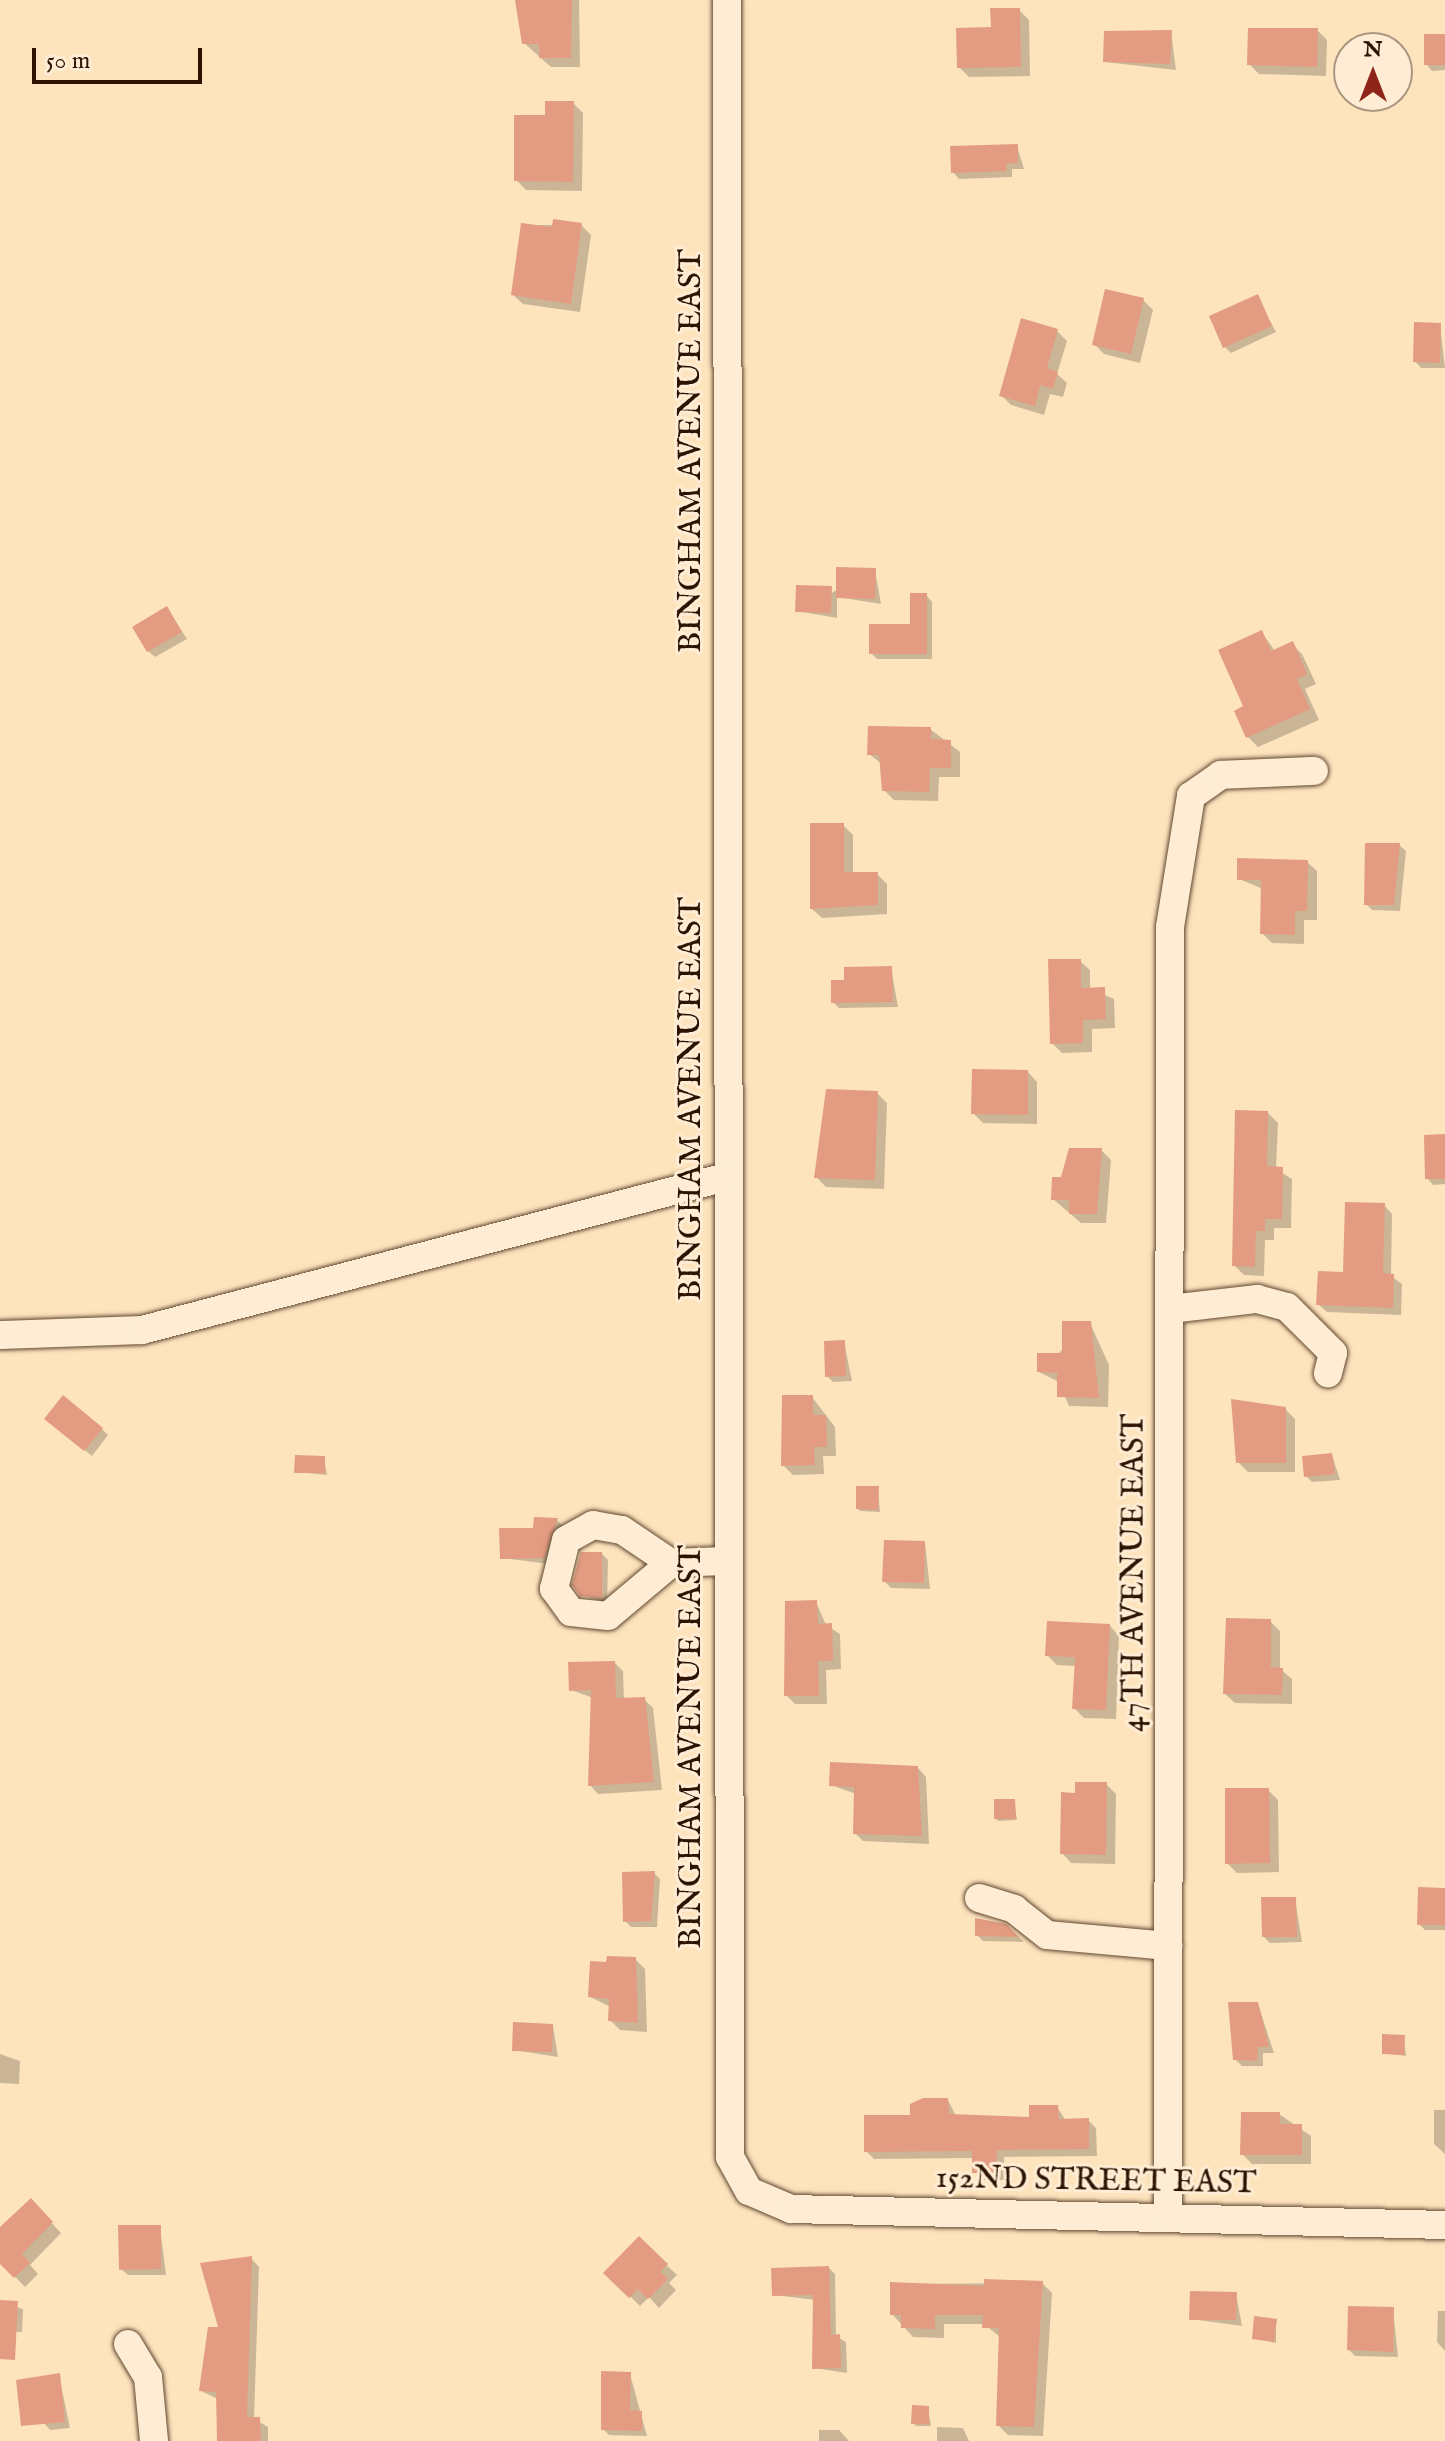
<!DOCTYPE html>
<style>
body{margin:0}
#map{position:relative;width:1445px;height:2441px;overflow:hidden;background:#fde4bd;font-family:"IM FELL English",serif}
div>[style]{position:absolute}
.shadow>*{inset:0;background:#0003}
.building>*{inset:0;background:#e39c81}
.roads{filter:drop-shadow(0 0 2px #614731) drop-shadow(0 0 2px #614731)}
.minor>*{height:28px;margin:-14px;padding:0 14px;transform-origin:14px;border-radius:14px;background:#feedd4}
span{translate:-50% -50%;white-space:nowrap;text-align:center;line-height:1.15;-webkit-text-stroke:6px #feedd4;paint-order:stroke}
.street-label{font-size:32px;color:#2d1302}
.north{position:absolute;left:1333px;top:32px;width:80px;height:80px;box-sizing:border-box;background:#feedd4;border:2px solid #aa9680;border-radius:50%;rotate:0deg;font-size:22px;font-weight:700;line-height:32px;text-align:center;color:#2d1302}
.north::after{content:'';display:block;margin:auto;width:28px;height:36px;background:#8f2418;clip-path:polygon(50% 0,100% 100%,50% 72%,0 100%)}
.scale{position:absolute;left:32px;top:48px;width:170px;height:36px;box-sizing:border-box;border:4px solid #2d1302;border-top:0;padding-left:10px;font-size:24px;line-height:28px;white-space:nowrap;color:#2d1302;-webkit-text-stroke:6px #feedd4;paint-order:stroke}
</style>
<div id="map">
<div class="shadow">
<div style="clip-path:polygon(518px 0,579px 0,580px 67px,551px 67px,524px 43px)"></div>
<div style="clip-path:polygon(1019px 10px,1029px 20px,1030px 76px,969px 77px,959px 67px)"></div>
<div style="clip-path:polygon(1317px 30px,1327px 40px,1326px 76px,1259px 74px,1249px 64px)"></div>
<div style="clip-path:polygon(1171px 32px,1176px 70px,1105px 62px)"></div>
<div style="clip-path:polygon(1445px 36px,1445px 70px,1432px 71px,1426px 64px)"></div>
<div style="clip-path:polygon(573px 103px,583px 113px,582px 191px,526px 190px,516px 180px,547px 117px)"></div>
<div style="clip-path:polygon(1017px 146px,1024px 169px,1012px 169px,1012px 177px,959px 179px,953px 172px)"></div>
<div style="clip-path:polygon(523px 225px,581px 225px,591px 235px,580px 312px,523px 304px,513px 295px)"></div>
<div style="clip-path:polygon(1257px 297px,1276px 332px,1231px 353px,1225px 347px)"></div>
<div style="clip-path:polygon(1143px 300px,1153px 310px,1140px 363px,1104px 354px,1095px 345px)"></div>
<div style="clip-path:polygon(1440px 325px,1445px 368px,1421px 368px,1415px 361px)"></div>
<div style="clip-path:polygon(1057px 331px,1067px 341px,1057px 374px,1067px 383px,1063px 397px,1050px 394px,1044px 415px,1011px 405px,1001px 395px)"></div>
<div style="clip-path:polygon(875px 570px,881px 604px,837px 597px,837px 618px,797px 611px)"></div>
<div style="clip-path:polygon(926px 595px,932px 602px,932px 659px,877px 659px,871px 653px,912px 626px)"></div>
<div style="clip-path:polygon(167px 609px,187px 639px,155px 657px,148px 651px)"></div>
<div style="clip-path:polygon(1262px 633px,1275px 651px,1292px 644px,1302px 654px,1316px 684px,1305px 689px,1319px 720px,1258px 747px,1248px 737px,1246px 707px)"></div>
<div style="clip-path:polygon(930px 729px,960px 752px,960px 777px,939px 777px,938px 801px,894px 800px,884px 790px,882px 764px,869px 754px)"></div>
<div style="clip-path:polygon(843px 825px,853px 835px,853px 874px,877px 874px,887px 884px,887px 914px,822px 918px,812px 909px)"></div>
<div style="clip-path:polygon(1399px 845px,1406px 851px,1400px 911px,1372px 910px,1366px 904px)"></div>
<div style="clip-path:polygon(1307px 862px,1317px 871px,1317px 920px,1304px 920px,1304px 944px,1272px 943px,1263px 934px,1263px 889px,1239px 879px)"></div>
<div style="clip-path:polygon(1080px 961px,1090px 970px,1090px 989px,1114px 999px,1115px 1028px,1092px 1029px,1092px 1052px,1062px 1053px,1052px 1043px)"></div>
<div style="clip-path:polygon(891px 968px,898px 1007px,839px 1008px,833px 1002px,846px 982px)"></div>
<div style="clip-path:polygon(1028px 1072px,1037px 1082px,1037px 1124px,983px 1123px,973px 1113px)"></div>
<div style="clip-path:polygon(877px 1093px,887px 1103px,884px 1189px,826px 1187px,816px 1177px)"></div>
<div style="clip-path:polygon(1268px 1113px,1278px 1123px,1276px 1169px,1292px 1179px,1291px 1228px,1274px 1228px,1274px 1240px,1265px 1240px,1264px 1276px,1244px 1275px,1234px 1265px)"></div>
<div style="clip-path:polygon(1445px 1136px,1445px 1184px,1433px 1185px,1427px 1178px)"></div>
<div style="clip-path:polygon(1101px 1150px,1111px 1160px,1106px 1223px,1081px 1223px,1053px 1199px,1062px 1179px)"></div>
<div style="clip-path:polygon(1384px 1205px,1392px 1214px,1391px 1276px,1402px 1284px,1401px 1315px,1327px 1312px,1318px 1304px,1345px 1274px)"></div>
<div style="clip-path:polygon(1090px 1323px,1109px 1365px,1108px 1407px,1069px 1406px,1059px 1382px,1039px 1372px)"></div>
<div style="clip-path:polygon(844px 1342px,852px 1381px,833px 1382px,827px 1376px)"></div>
<div style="clip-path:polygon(812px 1397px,835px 1427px,836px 1456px,823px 1456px,824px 1474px,793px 1475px,783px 1465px)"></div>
<div style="clip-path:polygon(1285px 1409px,1295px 1419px,1295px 1472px,1248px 1472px,1238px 1462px)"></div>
<div style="clip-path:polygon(53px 1425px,102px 1429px,108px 1435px,92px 1456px)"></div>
<div style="clip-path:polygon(1332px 1455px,1340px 1480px,1312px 1482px,1306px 1476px)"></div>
<div style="clip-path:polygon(324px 1458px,327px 1475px,296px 1472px)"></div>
<div style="clip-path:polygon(878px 1488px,880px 1512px,860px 1511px,858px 1508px)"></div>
<div style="clip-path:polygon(557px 1520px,563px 1526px,550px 1564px,502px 1558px)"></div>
<div style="clip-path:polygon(925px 1543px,930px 1589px,891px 1588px,884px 1581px)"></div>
<div style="clip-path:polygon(602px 1554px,608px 1560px,607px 1603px,582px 1595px)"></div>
<div style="clip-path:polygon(816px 1602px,826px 1625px,840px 1634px,841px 1669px,826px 1670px,827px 1704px,795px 1704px,786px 1695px)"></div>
<div style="clip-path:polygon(1270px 1621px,1280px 1631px,1280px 1669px,1292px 1679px,1292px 1704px,1235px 1703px,1225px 1694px)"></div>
<div style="clip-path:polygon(1110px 1626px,1119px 1636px,1116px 1719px,1084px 1718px,1074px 1708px,1076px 1666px,1057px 1665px,1047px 1655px)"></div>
<div style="clip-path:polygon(615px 1663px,623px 1671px,624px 1700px,644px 1699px,653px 1708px,662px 1790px,598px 1794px,590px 1785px,593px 1698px,571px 1690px)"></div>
<div style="clip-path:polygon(918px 1768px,926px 1777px,929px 1844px,863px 1841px,855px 1833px,856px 1794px,831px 1785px)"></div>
<div style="clip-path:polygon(1106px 1784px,1116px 1794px,1115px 1864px,1071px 1863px,1062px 1853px,1077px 1795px)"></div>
<div style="clip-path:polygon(1268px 1790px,1278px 1800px,1279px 1872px,1237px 1873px,1227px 1863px)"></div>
<div style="clip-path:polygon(1014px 1801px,1017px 1820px,999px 1821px,996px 1819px)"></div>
<div style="clip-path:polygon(654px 1873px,660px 1879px,657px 1927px,631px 1927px,625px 1921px)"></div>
<div style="clip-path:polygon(1445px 1890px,1445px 1930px,1425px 1930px,1419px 1924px)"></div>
<div style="clip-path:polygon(1295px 1899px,1302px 1942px,1270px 1943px,1264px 1937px)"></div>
<div style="clip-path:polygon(977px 1935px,1018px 1936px,1024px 1942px,983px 1941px)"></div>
<div style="clip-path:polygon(635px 1959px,645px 1969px,647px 2032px,620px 2030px,610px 2020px,611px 2007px,590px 1997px,608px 1964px)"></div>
<div style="clip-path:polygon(1258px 2004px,1274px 2053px,1263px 2053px,1263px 2066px,1242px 2066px,1235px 2059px)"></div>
<div style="clip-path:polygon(553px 2026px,558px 2057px,514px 2050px)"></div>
<div style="clip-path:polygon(1404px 2037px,1406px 2056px,1384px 2053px)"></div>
<div style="clip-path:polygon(0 2054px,20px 2061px,19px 2084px,0 2083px)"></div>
<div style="clip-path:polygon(948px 2100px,956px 2116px,1031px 2120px,1057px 2107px,1066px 2121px,1088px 2120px,1096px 2128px,1097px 2156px,1004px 2157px,1004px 2180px,982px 2180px,974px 2158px,874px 2159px,866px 2151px)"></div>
<div style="clip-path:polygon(1434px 2110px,1445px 2110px,1445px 2154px,1434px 2144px)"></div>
<div style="clip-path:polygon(1279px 2114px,1311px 2136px,1311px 2164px,1252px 2164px,1242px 2154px)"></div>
<div style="clip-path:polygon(31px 2201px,61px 2233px,30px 2265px,38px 2274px,25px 2287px,0 2261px,0 2230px)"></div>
<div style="clip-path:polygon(160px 2227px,166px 2275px,128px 2275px,121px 2269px)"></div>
<div style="clip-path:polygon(639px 2239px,677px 2275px,669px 2283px,676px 2290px,659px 2308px,649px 2297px,640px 2306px,606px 2273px)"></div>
<div style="clip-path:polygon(251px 2258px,259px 2267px,254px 2419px,268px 2427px,268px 2441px,218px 2441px,218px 2399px,201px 2391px)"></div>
<div style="clip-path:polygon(829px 2268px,835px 2274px,836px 2336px,846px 2342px,847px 2373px,814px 2368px,815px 2300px,774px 2295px)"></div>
<div style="clip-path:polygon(1042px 2283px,1052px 2293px,1043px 2436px,1008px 2435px,998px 2425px,1000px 2337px,984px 2324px,944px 2324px,944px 2338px,913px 2337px,892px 2314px,892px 2284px)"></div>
<div style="clip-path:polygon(1236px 2294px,1242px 2326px,1191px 2319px)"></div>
<div style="clip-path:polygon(0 2302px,23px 2309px,22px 2332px,5px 2332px,0 2350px)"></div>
<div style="clip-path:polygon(1393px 2309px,1398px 2357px,1355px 2356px,1349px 2350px)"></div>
<div style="clip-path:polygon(1438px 2311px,1445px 2311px,1445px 2351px,1437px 2342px)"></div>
<div style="clip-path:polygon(1276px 2321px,1276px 2343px,1254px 2338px)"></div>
<div style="clip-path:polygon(630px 2374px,647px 2436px,609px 2435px,603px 2429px)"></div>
<div style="clip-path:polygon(59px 2376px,70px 2428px,50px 2430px,44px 2423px)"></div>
<div style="clip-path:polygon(928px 2408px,931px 2426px,916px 2426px,913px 2423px)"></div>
<div style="clip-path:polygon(937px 2427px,963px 2428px,969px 2441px,937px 2441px)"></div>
<div style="clip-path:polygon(819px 2430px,839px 2430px,849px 2441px,819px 2441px)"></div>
</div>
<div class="building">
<div style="clip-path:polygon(515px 0,572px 0,571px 58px,539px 58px,539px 44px,522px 44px)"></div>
<div style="clip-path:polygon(990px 8px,1020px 8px,1021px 67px,957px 68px,956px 28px,991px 27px)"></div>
<div style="clip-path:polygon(1248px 28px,1318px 28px,1317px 67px,1247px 65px)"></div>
<div style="clip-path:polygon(1172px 30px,1170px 64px,1103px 62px,1104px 31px)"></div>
<div style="clip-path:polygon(1424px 34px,1445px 34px,1445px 65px,1424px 65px)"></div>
<div style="clip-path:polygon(545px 101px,574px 101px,573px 182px,514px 181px,514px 115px,545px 115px)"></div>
<div style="clip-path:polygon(1018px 144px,1018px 163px,1006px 164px,1007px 171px,951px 173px,950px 146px)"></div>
<div style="clip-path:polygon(553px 219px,582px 223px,571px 304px,511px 295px,521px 223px,552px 227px)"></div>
<div style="clip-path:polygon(1105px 289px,1144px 298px,1131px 354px,1092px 345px)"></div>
<div style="clip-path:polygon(1258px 294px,1272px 326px,1223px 348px,1209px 316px)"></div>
<div style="clip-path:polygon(1021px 318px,1058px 329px,1047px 368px,1058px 372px,1053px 389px,1040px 385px,1035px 406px,999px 396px)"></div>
<div style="clip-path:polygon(1414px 322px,1441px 323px,1440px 363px,1413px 362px)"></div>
<div style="clip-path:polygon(836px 567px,876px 568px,875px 599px,836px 598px)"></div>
<div style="clip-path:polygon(796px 585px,832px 586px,831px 613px,795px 612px)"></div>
<div style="clip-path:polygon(910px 593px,927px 593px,927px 654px,869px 654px,869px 624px,910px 624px)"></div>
<div style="clip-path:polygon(167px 606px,182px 632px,147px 652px,132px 627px)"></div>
<div style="clip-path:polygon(1262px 630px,1271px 651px,1293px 641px,1307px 674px,1297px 679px,1310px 709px,1246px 738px,1234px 711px,1243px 706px,1218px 650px)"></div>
<div style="clip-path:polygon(868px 726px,931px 727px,931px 739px,951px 740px,951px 768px,930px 768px,929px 792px,882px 791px,879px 755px,867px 755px)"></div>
<div style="clip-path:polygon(810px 823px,844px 823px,844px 872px,878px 872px,878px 905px,810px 909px)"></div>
<div style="clip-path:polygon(1365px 843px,1400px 843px,1394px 905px,1364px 905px)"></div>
<div style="clip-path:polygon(1237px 858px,1308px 860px,1307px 911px,1295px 911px,1295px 935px,1260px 934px,1261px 880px,1237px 880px)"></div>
<div style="clip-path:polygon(1048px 959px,1081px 959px,1081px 988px,1105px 987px,1106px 1019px,1083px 1020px,1083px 1043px,1050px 1044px)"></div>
<div style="clip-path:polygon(892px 966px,893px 1002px,831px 1003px,831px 980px,844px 980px,844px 967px)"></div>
<div style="clip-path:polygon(972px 1069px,1028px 1070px,1028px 1115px,971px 1114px)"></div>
<div style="clip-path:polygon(826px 1089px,878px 1091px,875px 1180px,814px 1178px)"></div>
<div style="clip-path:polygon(1235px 1110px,1268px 1111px,1267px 1166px,1283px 1167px,1282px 1219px,1265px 1219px,1265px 1231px,1256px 1231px,1255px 1267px,1232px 1266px)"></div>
<div style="clip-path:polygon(1445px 1134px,1445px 1179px,1425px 1179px,1424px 1135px)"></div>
<div style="clip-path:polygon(1069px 1148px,1102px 1148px,1097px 1214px,1069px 1214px,1069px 1200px,1051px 1200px,1052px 1177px,1061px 1177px)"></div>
<div style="clip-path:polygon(1345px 1202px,1385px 1203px,1383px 1273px,1394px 1274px,1393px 1308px,1316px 1305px,1318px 1271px,1343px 1272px)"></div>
<div style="clip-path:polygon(1062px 1321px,1091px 1321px,1099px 1398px,1057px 1397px,1057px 1373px,1037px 1372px,1037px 1353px,1062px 1353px)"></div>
<div style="clip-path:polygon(845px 1340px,846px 1376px,825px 1377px,824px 1341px)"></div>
<div style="clip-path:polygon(63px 1395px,103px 1428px,84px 1451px,44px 1419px)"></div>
<div style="clip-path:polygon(782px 1395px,813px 1395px,813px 1415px,826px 1415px,827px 1447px,814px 1447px,815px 1465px,781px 1466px)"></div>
<div style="clip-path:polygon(1231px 1399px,1286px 1407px,1286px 1463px,1236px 1463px)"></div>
<div style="clip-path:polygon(1332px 1453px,1335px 1474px,1304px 1477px,1302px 1456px)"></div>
<div style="clip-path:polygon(295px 1455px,325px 1456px,325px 1473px,294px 1473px)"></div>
<div style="clip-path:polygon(856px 1486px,879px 1486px,878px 1510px,856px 1509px)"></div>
<div style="clip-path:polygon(534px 1517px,558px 1518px,544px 1558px,500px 1559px,499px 1528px,533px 1528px)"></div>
<div style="clip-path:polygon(884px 1540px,925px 1541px,924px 1583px,882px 1582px)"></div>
<div style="clip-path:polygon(581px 1552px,602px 1552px,602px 1598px,580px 1596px,572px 1585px)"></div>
<div style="clip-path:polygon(817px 1600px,818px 1624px,832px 1623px,833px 1661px,818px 1661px,819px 1696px,784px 1696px,785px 1601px)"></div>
<div style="clip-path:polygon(1226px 1618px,1271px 1619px,1271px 1667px,1283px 1668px,1282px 1695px,1223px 1694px)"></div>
<div style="clip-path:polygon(1047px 1621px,1110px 1624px,1106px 1710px,1072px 1709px,1075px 1657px,1045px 1656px)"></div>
<div style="clip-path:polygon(615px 1661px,616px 1698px,645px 1697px,654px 1782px,588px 1786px,591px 1690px,569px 1691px,568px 1662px)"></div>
<div style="clip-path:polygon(830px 1762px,918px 1766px,922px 1836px,853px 1834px,854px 1787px,829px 1786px)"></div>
<div style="clip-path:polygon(1075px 1782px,1107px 1782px,1106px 1855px,1060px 1854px,1061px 1792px,1075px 1793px)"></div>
<div style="clip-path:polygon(1225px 1788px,1269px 1788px,1270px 1863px,1225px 1864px)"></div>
<div style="clip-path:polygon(994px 1799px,1015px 1799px,1016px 1819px,994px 1819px)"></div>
<div style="clip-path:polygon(655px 1871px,651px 1921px,623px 1922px,622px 1872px)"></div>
<div style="clip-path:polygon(1418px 1887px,1445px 1888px,1445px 1925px,1417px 1925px)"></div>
<div style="clip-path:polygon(1261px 1897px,1296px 1897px,1297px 1937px,1262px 1937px)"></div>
<div style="clip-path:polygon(975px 1918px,1006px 1924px,1019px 1937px,975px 1936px)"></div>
<div style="clip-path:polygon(607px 1956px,636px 1957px,638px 2023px,608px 2021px,609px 1999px,588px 1997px,590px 1961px,606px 1962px)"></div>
<div style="clip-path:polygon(1228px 2002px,1258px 2002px,1269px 2047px,1258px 2047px,1257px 2061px,1233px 2060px)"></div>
<div style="clip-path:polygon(513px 2022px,553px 2024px,552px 2052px,512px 2051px)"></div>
<div style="clip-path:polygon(1382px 2034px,1405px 2035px,1404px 2055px,1382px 2054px)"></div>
<div style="clip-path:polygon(923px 2098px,948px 2098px,949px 2114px,1029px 2117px,1029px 2105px,1058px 2105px,1059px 2119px,1089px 2118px,1089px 2149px,997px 2150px,997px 2173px,972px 2173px,972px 2151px,864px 2152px,864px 2115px,910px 2115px,910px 2104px)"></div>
<div style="clip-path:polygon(1241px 2112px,1280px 2112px,1280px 2124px,1302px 2124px,1302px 2155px,1240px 2155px)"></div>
<div style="clip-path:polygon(31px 2198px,53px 2222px,22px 2254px,30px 2263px,14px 2278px,0 2264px,0 2227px)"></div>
<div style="clip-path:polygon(118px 2225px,161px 2225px,161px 2269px,119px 2270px)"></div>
<div style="clip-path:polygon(639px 2236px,668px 2264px,660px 2272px,668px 2279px,648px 2299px,638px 2289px,629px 2298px,603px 2273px)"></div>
<div style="clip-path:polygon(252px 2256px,247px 2417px,260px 2417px,261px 2441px,217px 2441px,216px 2392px,199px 2391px,208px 2327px,218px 2327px,200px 2263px)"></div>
<div style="clip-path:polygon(829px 2266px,831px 2335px,840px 2334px,841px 2368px,812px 2369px,813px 2295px,772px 2296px,771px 2268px)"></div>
<div style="clip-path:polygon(984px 2279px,1043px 2281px,1034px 2427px,996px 2426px,999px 2328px,982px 2328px,983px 2315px,935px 2315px,935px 2329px,901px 2328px,901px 2315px,890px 2315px,890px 2282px,984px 2286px)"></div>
<div style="clip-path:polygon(1190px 2291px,1237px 2292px,1236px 2320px,1189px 2320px)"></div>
<div style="clip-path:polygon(0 2300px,18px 2301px,15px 2360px,0 2359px)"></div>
<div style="clip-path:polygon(1348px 2306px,1394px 2307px,1393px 2352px,1347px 2350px)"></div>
<div style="clip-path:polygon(1254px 2316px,1277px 2319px,1274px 2342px,1252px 2339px)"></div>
<div style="clip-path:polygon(601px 2371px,631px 2372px,630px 2410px,642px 2411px,642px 2431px,601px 2430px)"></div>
<div style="clip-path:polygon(60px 2373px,65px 2422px,21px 2426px,16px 2380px)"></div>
<div style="clip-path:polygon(912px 2405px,929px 2406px,929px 2424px,911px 2424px)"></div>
</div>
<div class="roads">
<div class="minor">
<div style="left:727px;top:0;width:2157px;rotate:89.92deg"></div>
<div style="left:730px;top:2157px;width:39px;rotate:61deg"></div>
<div style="left:749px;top:2191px;width:46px;rotate:23.2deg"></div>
<div style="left:791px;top:2209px;width:654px;rotate:1.4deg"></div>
<div style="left:1170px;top:1309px;width:88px;rotate:-6.6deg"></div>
<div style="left:1257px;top:1299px;width:31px;rotate:15deg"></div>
<div style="left:1287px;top:1307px;width:65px;rotate:45deg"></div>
<div style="left:1333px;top:1353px;width:21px;rotate:104deg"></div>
<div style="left:0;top:1335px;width:142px;rotate:-2deg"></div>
<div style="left:142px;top:1330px;width:604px;rotate:-14.68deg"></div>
<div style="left:671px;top:1563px;width:82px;rotate:139.9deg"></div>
<div style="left:608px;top:1616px;width:37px;rotate:-174deg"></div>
<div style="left:571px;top:1612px;width:29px;rotate:-126deg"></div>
<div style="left:554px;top:1589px;width:50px;rotate:-76.2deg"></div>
<div style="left:566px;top:1540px;width:31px;rotate:-29deg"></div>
<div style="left:593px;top:1525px;width:29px;rotate:10deg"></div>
<div style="left:622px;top:1530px;width:59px;rotate:34deg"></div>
<div style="left:671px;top:1563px;width:55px;rotate:-2.1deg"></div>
<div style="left:979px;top:1898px;width:37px;rotate:17deg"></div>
<div style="left:1014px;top:1909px;width:42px;rotate:38.2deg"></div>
<div style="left:1047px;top:1935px;width:122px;rotate:5.2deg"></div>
<div style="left:1168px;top:2218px;width:1291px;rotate:-89.91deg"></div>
<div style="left:1170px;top:927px;width:133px;rotate:-80.9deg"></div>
<div style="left:1191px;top:796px;width:37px;rotate:-35deg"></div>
<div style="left:1221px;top:775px;width:93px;rotate:-2.5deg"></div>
<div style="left:128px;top:2344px;width:39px;rotate:59deg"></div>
<div style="left:148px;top:2377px;width:64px;rotate:84.6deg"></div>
</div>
</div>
<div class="street-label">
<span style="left:692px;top:451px;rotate:-90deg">BINGHAM AVENUE EAST</span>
<span style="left:692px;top:1099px;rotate:-90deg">BINGHAM AVENUE EAST</span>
<span style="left:1135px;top:1573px;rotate:-90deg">47TH AVENUE EAST</span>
<span style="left:692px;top:1747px;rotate:-90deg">BINGHAM AVENUE EAST</span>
<span style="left:1096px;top:2182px;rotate:1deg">152ND STREET EAST</span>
</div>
<div class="north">N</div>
<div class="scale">50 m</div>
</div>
